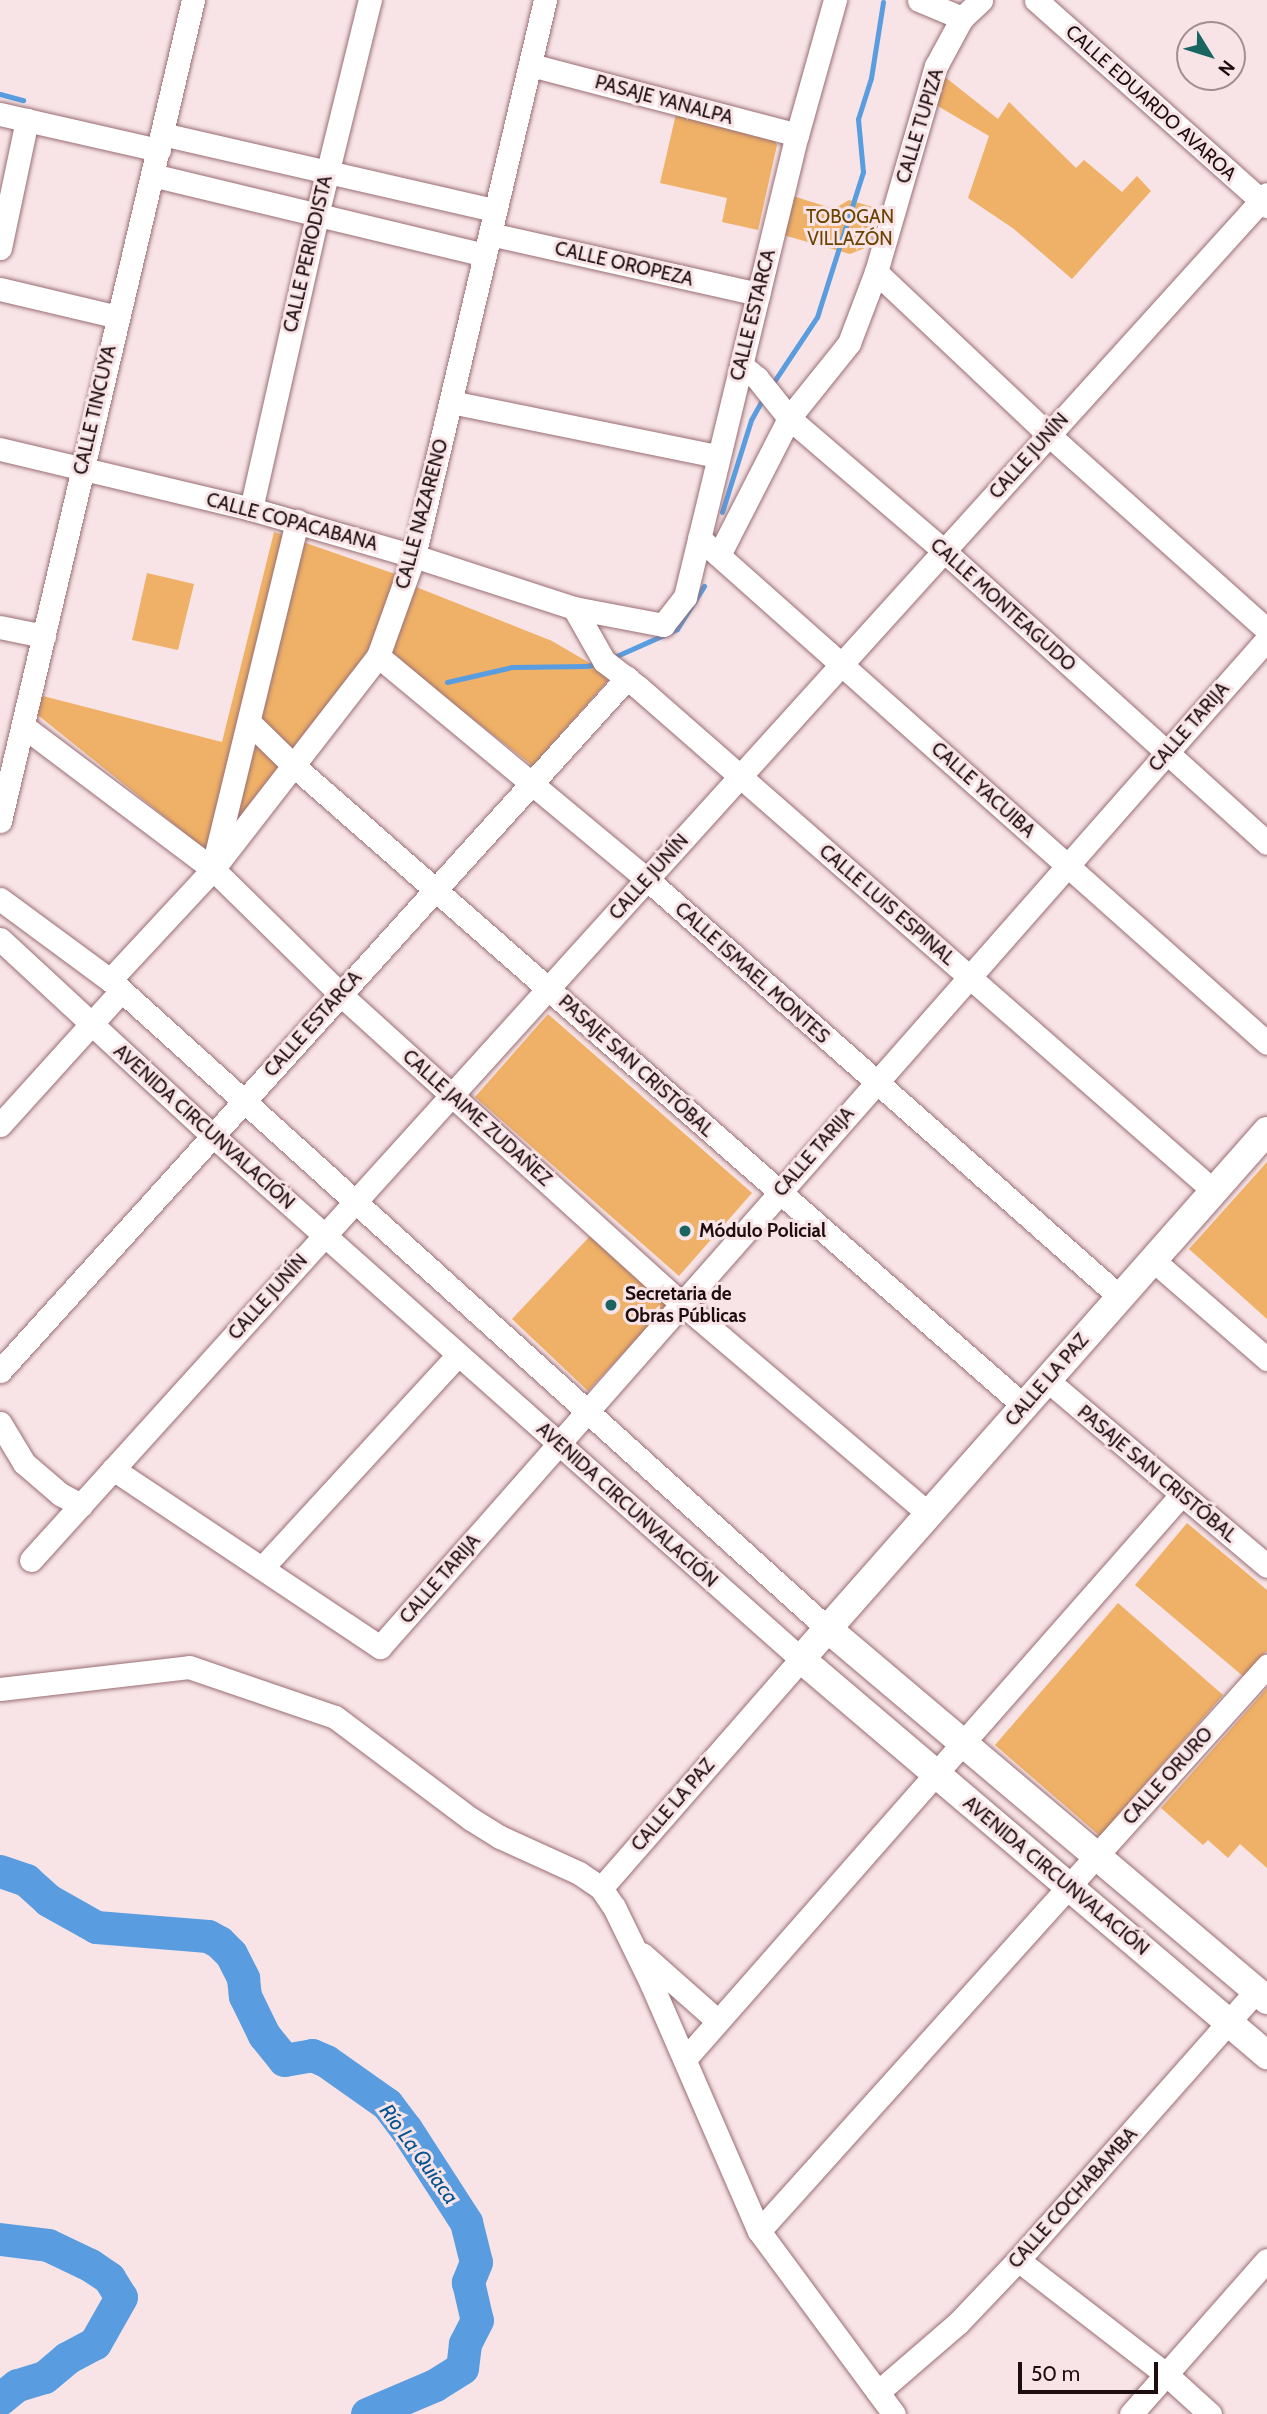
<!DOCTYPE html>
<meta charset="utf-8">
<style>
body{margin:0}
#map{position:relative;width:1267px;height:2414px;overflow:hidden;background:#f8e4e6;font-family:Cabin,sans-serif}
div>[style]{position:absolute}
.green>*{inset:0;background:#efb167}
.stream>*{height:5px;margin:-2.5px;padding:0 2.5px;transform-origin:2.5px;border-radius:2.5px;background:#599de0}
.river>*{height:33px;margin:-16.5px;padding:0 16.5px;transform-origin:16.5px;border-radius:16.5px;background:#599de0}
.roads{filter:drop-shadow(0 0 2px #996e74) drop-shadow(0 0 2px #996e74)}
.minor>*{height:23px;margin:-11.5px;padding:0 11.5px;transform-origin:11.5px;border-radius:11.5px;background:#fff}
.tertiary>*{height:28px;margin:-14px;padding:0 14px;transform-origin:14px;border-radius:14px;background:#fff}
.dots>*{width:19px;height:19px;translate:-50% -50%;box-sizing:border-box;border:4px solid #f8e4e6;border-radius:50%}
span{translate:-50% -50%;white-space:nowrap;text-align:center;line-height:1.15;-webkit-text-stroke:6px #f8e4e6;paint-order:stroke}
.street-label{font-size:19px;color:#1d0d0f}
.park-label{font-size:19px;color:#6b4200}
.poi-label{font-size:19px;color:#1d0d0f;font-weight:700}
.left{translate:0 -50%;text-align:left}
.water-label{font-size:21px;color:#025390;font-style:italic}
.north{position:absolute;left:1176px;top:21px;width:70px;height:70px;box-sizing:border-box;background:#f8e4e6;border:2px solid #a08e90;border-radius:50%;rotate:128deg;font-size:19px;font-weight:700;line-height:28px;text-align:center;color:#1d0d0f}
.north::after{content:'';display:block;margin:auto;width:24px;height:32px;background:#186561;clip-path:polygon(50% 0,100% 100%,50% 72%,0 100%)}
.scale{position:absolute;left:1018px;top:2362px;width:140px;height:32px;box-sizing:border-box;border:4px solid #1d0d0f;border-top:0;padding-left:9px;font-size:21px;line-height:24px;white-space:nowrap;color:#1d0d0f;-webkit-text-stroke:5px #f8e4e6;paint-order:stroke}
</style>
<div id="map">
<div class="green">
<div style="clip-path:polygon(945px 77px,998px 119px,1009px 102px,1076px 168px,1084px 160px,1122px 192px,1137px 176px,1151px 191px,1072px 279px,1014px 229px,968px 198px,989px 136px,936px 105px)"></div>
<div style="clip-path:polygon(676px 114px,770px 134px,777px 145px,758px 230px,722px 222px,727px 198px,660px 183px)"></div>
<div style="clip-path:polygon(793px 196px,834px 209px,849px 200px,876px 208px,875px 232px,865px 248px,850px 254px,783px 235px)"></div>
<div style="clip-path:polygon(274px 532px,398px 575px,371px 647px,231px 833px,206px 850px,34px 712px,39px 695px,222px 742px)"></div>
<div style="clip-path:polygon(147px 573px,194px 584px,178px 650px,132px 640px)"></div>
<div style="clip-path:polygon(411px 585px,552px 641px,612px 676px,533px 766px,389px 654px)"></div>
<div style="clip-path:polygon(548px 1014px,752px 1193px,679px 1276px,475px 1097px)"></div>
<div style="clip-path:polygon(1267px 1162px,1267px 1319px,1189px 1249px)"></div>
<div style="clip-path:polygon(591px 1235px,667px 1306px,588px 1391px,512px 1319px)"></div>
<div style="clip-path:polygon(1187px 1523px,1267px 1590px,1267px 1651px,1244px 1677px,1135px 1585px)"></div>
<div style="clip-path:polygon(1118px 1603px,1223px 1695px,1100px 1836px,995px 1745px)"></div>
<div style="clip-path:polygon(1267px 1688px,1267px 1868px,1240px 1844px,1228px 1858px,1208px 1840px,1203px 1845px,1161px 1808px)"></div>
</div>
<div class="stream">
<div style="left:0;top:94px;width:24px;rotate:15deg"></div>
<div style="left:771px;top:386px;width:83px;rotate:-56.3deg"></div>
<div style="left:817px;top:317px;width:152px;rotate:-72.4deg"></div>
<div style="left:863px;top:172px;width:53px;rotate:-95.4deg"></div>
<div style="left:858px;top:119px;width:43px;rotate:-72.4deg"></div>
<div style="left:871px;top:78px;width:77px;rotate:-81deg"></div>
<div style="left:722px;top:512px;width:96px;rotate:-72.5deg"></div>
<div style="left:751px;top:420px;width:26px;rotate:-61deg"></div>
<div style="left:612px;top:658px;width:71px;rotate:-24deg"></div>
<div style="left:677px;top:629px;width:51px;rotate:-57.9deg"></div>
<div style="left:447px;top:682px;width:67px;rotate:-13deg"></div>
<div style="left:512px;top:667px;width:75px;rotate:-0.8deg"></div>
<div style="left:587px;top:666px;width:12px;rotate:-14deg"></div>
</div>
<div class="river">
<div style="left:0;top:1871px;width:28px;rotate:19deg"></div>
<div style="left:26px;top:1880px;width:30px;rotate:42deg"></div>
<div style="left:48px;top:1900px;width:55px;rotate:29.4deg"></div>
<div style="left:96px;top:1927px;width:112px;rotate:4.6deg"></div>
<div style="left:208px;top:1936px;width:13px;rotate:29deg"></div>
<div style="left:219px;top:1942px;width:17px;rotate:45deg"></div>
<div style="left:231px;top:1954px;width:27px;rotate:63deg"></div>
<div style="left:243px;top:1978px;width:18px;rotate:84deg"></div>
<div style="left:245px;top:1996px;width:43px;rotate:64deg"></div>
<div style="left:264px;top:2035px;width:32px;rotate:51deg"></div>
<div style="left:284px;top:2060px;width:28px;rotate:-10deg"></div>
<div style="left:312px;top:2055px;width:15px;rotate:23deg"></div>
<div style="left:326px;top:2061px;width:75px;rotate:35.2deg"></div>
<div style="left:387px;top:2104px;width:31px;rotate:53deg"></div>
<div style="left:406px;top:2129px;width:111px;rotate:57.2deg"></div>
<div style="left:466px;top:2222px;width:41px;rotate:76deg"></div>
<div style="left:476px;top:2262px;width:22px;rotate:112deg"></div>
<div style="left:468px;top:2282px;width:39px;rotate:77deg"></div>
<div style="left:477px;top:2320px;width:27px;rotate:117deg"></div>
<div style="left:465px;top:2344px;width:24px;rotate:97deg"></div>
<div style="left:462px;top:2368px;width:32px;rotate:148deg"></div>
<div style="left:435px;top:2385px;width:74px;rotate:156.9deg"></div>
<div style="left:0;top:2239px;width:48px;rotate:7.1deg"></div>
<div style="left:48px;top:2245px;width:47px;rotate:25.5deg"></div>
<div style="left:90px;top:2265px;width:23px;rotate:34deg"></div>
<div style="left:109px;top:2278px;width:22px;rotate:58deg"></div>
<div style="left:121px;top:2297px;width:53px;rotate:119.5deg"></div>
<div style="left:95px;top:2343px;width:32px;rotate:152deg"></div>
<div style="left:67px;top:2358px;width:30px;rotate:140deg"></div>
<div style="left:44px;top:2377px;width:28px;rotate:163deg"></div>
<div style="left:17px;top:2385px;width:22px;rotate:141deg"></div>
</div>
<div class="roads">
<div class="minor">
<div style="left:919px;top:0;width:47px;rotate:22.7deg"></div>
<div style="left:1036px;top:0;width:310px;rotate:41.7deg"></div>
<div style="left:531px;top:65px;width:275px;rotate:14.7deg"></div>
<div style="left:0;top:114px;width:163px;rotate:12.8deg"></div>
<div style="left:162px;top:134px;width:342px;rotate:12.9deg"></div>
<div style="left:152px;top:175px;width:342px;rotate:13.5deg"></div>
<div style="left:490px;top:234px;width:275px;rotate:12.6deg"></div>
<div style="left:0;top:248px;width:131px;rotate:-78.1deg"></div>
<div style="left:876px;top:272px;width:238px;rotate:43.3deg"></div>
<div style="left:1049px;top:435px;width:292px;rotate:41.8deg"></div>
<div style="left:0;top:289px;width:121px;rotate:13.3deg"></div>
<div style="left:741px;top:365px;width:21px;rotate:39deg"></div>
<div style="left:757px;top:378px;width:51px;rotate:51.3deg"></div>
<div style="left:789px;top:418px;width:204px;rotate:40.6deg"></div>
<div style="left:944px;top:551px;width:435px;rotate:42.1deg"></div>
<div style="left:451px;top:402px;width:271px;rotate:11.5deg"></div>
<div style="left:0;top:449px;width:258px;rotate:13.4deg"></div>
<div style="left:251px;top:509px;width:170px;rotate:16.1deg"></div>
<div style="left:414px;top:556px;width:168px;rotate:18deg"></div>
<div style="left:574px;top:608px;width:91px;rotate:10.8deg"></div>
<div style="left:663px;top:625px;width:36px;rotate:-52deg"></div>
<div style="left:685px;top:597px;width:475px;rotate:-76.4deg"></div>
<div style="left:797px;top:135px;width:140px;rotate:-74.3deg"></div>
<div style="left:251px;top:509px;width:301px;rotate:-77.3deg"></div>
<div style="left:317px;top:215px;width:221px;rotate:-76.2deg"></div>
<div style="left:699px;top:538px;width:760px;rotate:41.64deg"></div>
<div style="left:719px;top:555px;width:154px;rotate:-62.9deg"></div>
<div style="left:789px;top:418px;width:96px;rotate:-51.3deg"></div>
<div style="left:849px;top:343px;width:76px;rotate:-69.2deg"></div>
<div style="left:876px;top:272px;width:215px;rotate:-73.8deg"></div>
<div style="left:936px;top:66px;width:55px;rotate:-61.6deg"></div>
<div style="left:962px;top:18px;width:26px;rotate:-43deg"></div>
<div style="left:574px;top:608px;width:61px;rotate:60.5deg"></div>
<div style="left:604px;top:661px;width:43px;rotate:37.4deg"></div>
<div style="left:638px;top:687px;width:765px;rotate:41.19deg"></div>
<div style="left:0;top:627px;width:45px;rotate:11.6deg"></div>
<div style="left:378px;top:656px;width:349px;rotate:39.7deg"></div>
<div style="left:647px;top:879px;width:631px;rotate:41.47deg"></div>
<div style="left:250px;top:723px;width:60px;rotate:44.3deg"></div>
<div style="left:293px;top:765px;width:972px;rotate:41.25deg"></div>
<div style="left:23px;top:726px;width:238px;rotate:37deg"></div>
<div style="left:213px;top:869px;width:178px;rotate:44.5deg"></div>
<div style="left:340px;top:994px;width:460px;rotate:42.2deg"></div>
<div style="left:681px;top:1303px;width:326px;rotate:40.4deg"></div>
<div style="left:0;top:821px;width:843px;rotate:-76.77deg"></div>
<div style="left:215px;top:858px;width:347px;rotate:-76.3deg"></div>
<div style="left:0;top:899px;width:137px;rotate:36.4deg"></div>
<div style="left:110px;top:980px;width:968px;rotate:42.11deg"></div>
<div style="left:0;top:939px;width:290px;rotate:42.8deg"></div>
<div style="left:213px;top:1136px;width:787px;rotate:41.65deg"></div>
<div style="left:801px;top:1659px;width:304px;rotate:131.1deg"></div>
<div style="left:110px;top:980px;width:151px;rotate:-47.1deg"></div>
<div style="left:213px;top:869px;width:269px;rotate:-52.2deg"></div>
<div style="left:378px;top:656px;width:106px;rotate:-70.2deg"></div>
<div style="left:414px;top:556px;width:571px;rotate:-76.74deg"></div>
<div style="left:0;top:1125px;width:181px;rotate:-47.9deg"></div>
<div style="left:1153px;top:1260px;width:151px;rotate:41deg"></div>
<div style="left:0;top:1371px;width:935px;rotate:-47.86deg"></div>
<div style="left:1047px;top:1380px;width:288px;rotate:40.2deg"></div>
<div style="left:0;top:1423px;width:47px;rotate:59deg"></div>
<div style="left:24px;top:1463px;width:48px;rotate:40.7deg"></div>
<div style="left:60px;top:1494px;width:24px;rotate:28deg"></div>
<div style="left:113px;top:1469px;width:321px;rotate:33.7deg"></div>
<div style="left:380px;top:1647px;width:1343px;rotate:-48.65deg"></div>
<div style="left:31px;top:1560px;width:1842px;rotate:-47.86deg"></div>
<div style="left:262px;top:1568px;width:289px;rotate:-47.4deg"></div>
<div style="left:0;top:1689px;width:190px;rotate:-6.6deg"></div>
<div style="left:189px;top:1667px;width:154px;rotate:18.9deg"></div>
<div style="left:335px;top:1717px;width:170px;rotate:36.9deg"></div>
<div style="left:471px;top:1819px;width:34px;rotate:32deg"></div>
<div style="left:500px;top:1837px;width:87px;rotate:24.5deg"></div>
<div style="left:579px;top:1873px;width:27px;rotate:34deg"></div>
<div style="left:601px;top:1888px;width:23px;rotate:56deg"></div>
<div style="left:614px;top:1907px;width:85px;rotate:64deg"></div>
<div style="left:651px;top:1983px;width:270px;rotate:66.5deg"></div>
<div style="left:759px;top:2231px;width:227px;rotate:53.6deg"></div>
<div style="left:642px;top:1954px;width:101px;rotate:41.4deg"></div>
<div style="left:685px;top:2059px;width:751px;rotate:-48.67deg"></div>
<div style="left:759px;top:2231px;width:760px;rotate:-48.04deg"></div>
<div style="left:1018px;top:2260px;width:188px;rotate:37.7deg"></div>
<div style="left:1167px;top:2375px;width:58px;rotate:42.2deg"></div>
<div style="left:878px;top:2392px;width:106px;rotate:-40.8deg"></div>
<div style="left:958px;top:2323px;width:87px;rotate:-46.4deg"></div>
<div style="left:1018px;top:2260px;width:359px;rotate:-48.5deg"></div>
<div style="left:1131px;top:2414px;width:205px;rotate:-48.6deg"></div>
</div>
<div class="tertiary">
<div style="left:1267px;top:1131px;width:704px;rotate:131.43deg"></div>
<div style="left:801px;top:1659px;width:612px;rotate:40.36deg"></div>
<div style="left:828px;top:1629px;width:575px;rotate:40.2deg"></div>
</div>
</div>
<div class="dots">
<div style="left:685px;top:1231px;background:#186561"></div>
<div style="left:611px;top:1305px;background:#186561"></div>
</div>
<div class="street-label">
<span style="left:664px;top:100px;rotate:15deg">PASAJE YANALPA</span>
<span style="left:1151px;top:103px;rotate:42deg">CALLE EDUARDO AVAROA</span>
<span style="left:920px;top:126px;rotate:-73deg">CALLE TUPIZA</span>
<span style="left:308px;top:254px;rotate:-77deg">CALLE PERIODISTA</span>
<span style="left:624px;top:264px;rotate:13deg">CALLE OROPEZA</span>
<span style="left:753px;top:315px;rotate:-76deg">CALLE ESTARCA</span>
<span style="left:95px;top:410px;rotate:-77deg">CALLE TINCUYA</span>
<span style="left:1029px;top:456px;rotate:-48deg">CALLE JUNÍN</span>
<span style="left:422px;top:514px;rotate:-75deg">CALLE NAZARENO</span>
<span style="left:292px;top:522px;rotate:15deg">CALLE COPACABANA</span>
<span style="left:1003px;top:605px;rotate:42deg">CALLE MONTEAGUDO</span>
<span style="left:1189px;top:727px;rotate:-49deg">CALLE TARIJA</span>
<span style="left:983px;top:790px;rotate:42deg">CALLE YACUIBA</span>
<span style="left:649px;top:877px;rotate:-48deg">CALLE JUNÍN</span>
<span style="left:887px;top:905px;rotate:41deg">CALLE LUIS ESPINAL</span>
<span style="left:752px;top:973px;rotate:42deg">CALLE ISMAEL MONTES</span>
<span style="left:313px;top:1024px;rotate:-48deg">CALLE ESTARCA</span>
<span style="left:636px;top:1066px;rotate:42deg">PASAJE SAN CRISTÓBAL</span>
<span style="left:477px;top:1118px;rotate:42deg">CALLE JAIME ZUDAÑEZ</span>
<span style="left:204px;top:1127px;rotate:42deg">AVENIDA CIRCUNVALACIÓN</span>
<span style="left:814px;top:1152px;rotate:-49deg">CALLE TARIJA</span>
<span style="left:268px;top:1297px;rotate:-48deg">CALLE JUNÍN</span>
<span style="left:1047px;top:1380px;rotate:-49deg">CALLE LA PAZ</span>
<span style="left:1157px;top:1474px;rotate:40deg">PASAJE SAN CRISTÓBAL</span>
<span style="left:627px;top:1505px;rotate:42deg">AVENIDA CIRCUNVALACIÓN</span>
<span style="left:440px;top:1579px;rotate:-49deg">CALLE TARIJA</span>
<span style="left:1168px;top:1776px;rotate:-48deg">CALLE ORURO</span>
<span style="left:673px;top:1805px;rotate:-49deg">CALLE LA PAZ</span>
<span style="left:1056px;top:1876px;rotate:40deg">AVENIDA CIRCUNVALACIÓN</span>
<span style="left:1073px;top:2198px;rotate:-48deg">CALLE COCHABAMBA</span>
</div>
<div class="park-label">
<span style="left:850px;top:228px">TOBOGAN<br>VILLAZÓN</span>
</div>
<div class="poi-label">
<span class="left" style="left:699px;top:1231px">Módulo Policial</span>
<span class="left" style="left:625px;top:1305px">Secretaria de<br>Obras Públicas</span>
</div>
<div class="water-label">
<span style="left:419px;top:2154px;rotate:54deg">Río La Quiaca</span>
</div>
<div class="north">N</div>
<div class="scale">50 m</div>
</div>
